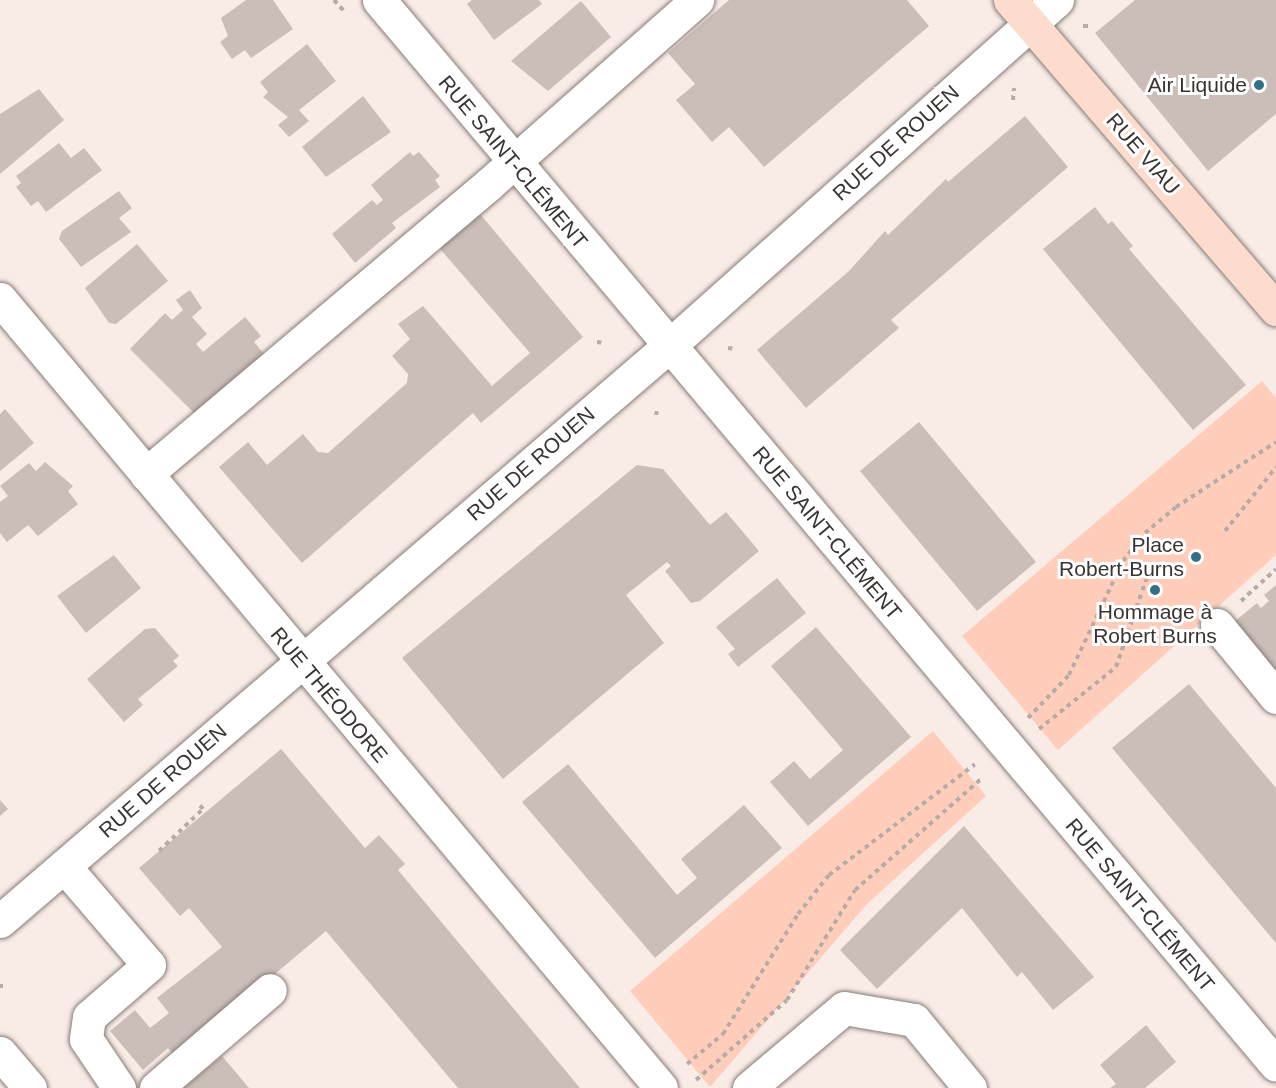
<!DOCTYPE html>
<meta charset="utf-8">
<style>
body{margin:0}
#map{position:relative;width:1276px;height:1088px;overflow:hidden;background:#f9ece7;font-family:Arial,sans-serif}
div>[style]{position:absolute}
.green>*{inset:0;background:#ffcdb9}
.building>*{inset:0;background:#cbbeb9}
.path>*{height:4px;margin-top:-2px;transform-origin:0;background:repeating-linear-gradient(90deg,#b5aba7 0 4.5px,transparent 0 9px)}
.roads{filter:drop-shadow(0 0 2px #877c77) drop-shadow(0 0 2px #877c77)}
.minor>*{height:33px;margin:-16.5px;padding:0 16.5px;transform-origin:16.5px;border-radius:16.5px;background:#fff}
.major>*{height:33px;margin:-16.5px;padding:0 16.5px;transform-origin:16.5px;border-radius:16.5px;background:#fddcce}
.dots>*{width:16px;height:16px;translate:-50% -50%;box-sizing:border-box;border:3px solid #fff;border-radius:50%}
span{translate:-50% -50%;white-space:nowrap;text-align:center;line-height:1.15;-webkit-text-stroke:6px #fff;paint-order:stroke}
.poi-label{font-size:21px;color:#393432}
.right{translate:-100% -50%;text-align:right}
.street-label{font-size:21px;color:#393432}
</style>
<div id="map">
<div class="green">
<div style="clip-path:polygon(1262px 381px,1276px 398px,1276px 555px,1058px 750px,962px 636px)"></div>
<div style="clip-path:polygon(933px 731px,986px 796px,867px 904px,710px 1087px,630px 991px)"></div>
</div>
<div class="building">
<div style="clip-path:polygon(246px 0,273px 0,293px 29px,251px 58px,245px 50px,232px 59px,220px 42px,228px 36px,221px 18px)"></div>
<div style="clip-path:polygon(472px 0,539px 0,542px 4px,494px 40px,467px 4px)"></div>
<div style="clip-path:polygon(729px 0,907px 0,929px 26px,764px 167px,729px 127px,712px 142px,676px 100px,695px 84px,668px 53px)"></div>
<div style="clip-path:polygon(1135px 0,1276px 0,1276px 114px,1208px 171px,1095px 33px)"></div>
<div style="clip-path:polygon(581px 1px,611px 37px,548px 91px,511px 61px)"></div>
<div style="clip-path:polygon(307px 44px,336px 81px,299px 110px,309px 121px,289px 137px,278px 125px,288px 117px,263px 97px,268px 92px,260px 82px)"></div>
<div style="clip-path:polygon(39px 89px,64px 120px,0 174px,0 114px)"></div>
<div style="clip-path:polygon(363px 96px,391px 132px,326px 177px,302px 147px)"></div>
<div style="clip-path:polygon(1025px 116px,1068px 167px,891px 320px,899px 328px,806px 408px,757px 350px,849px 271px,885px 231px,888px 235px,946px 179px,948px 182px)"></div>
<div style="clip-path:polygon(59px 143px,71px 158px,84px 148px,102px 170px,46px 212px,38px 201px,31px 206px,16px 187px,21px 183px,16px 176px)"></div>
<div style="clip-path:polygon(410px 152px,413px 156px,419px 152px,440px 176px,435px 180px,440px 187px,392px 223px,396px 228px,355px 263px,332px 234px,372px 200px,377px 205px,383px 200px,371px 185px)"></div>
<div style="clip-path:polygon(119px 191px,132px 208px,119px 218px,131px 232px,81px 267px,59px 239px,62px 231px)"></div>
<div style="clip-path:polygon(1095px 207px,1108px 224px,1112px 221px,1133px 246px,1129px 249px,1246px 385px,1193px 430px,1043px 249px)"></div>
<div style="clip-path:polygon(475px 208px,583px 337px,481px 423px,473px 413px,302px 563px,219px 467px,248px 442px,267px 465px,303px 434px,318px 452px,328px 453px,407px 383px,408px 374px,392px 356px,410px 339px,398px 324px,423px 306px,492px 386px,530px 353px,435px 243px)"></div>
<div style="clip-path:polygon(137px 244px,168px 281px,116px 324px,109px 323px,85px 288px)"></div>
<div style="clip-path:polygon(190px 290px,202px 308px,192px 317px,207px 334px,196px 344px,203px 352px,245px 317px,261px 336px,254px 342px,265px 355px,195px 414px,130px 349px,165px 313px,172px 320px,183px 310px,176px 300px)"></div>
<div style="clip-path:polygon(5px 409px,34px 443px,0 471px,0 414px)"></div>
<div style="clip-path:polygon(919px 422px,1036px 562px,977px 611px,860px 471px)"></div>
<div style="clip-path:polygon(45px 462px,73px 486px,68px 491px,78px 504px,38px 536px,28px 525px,7px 542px,0 533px,0 502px,8px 496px,0 486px,29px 463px,36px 471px)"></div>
<div style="clip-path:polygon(637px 465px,663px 469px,710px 525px,726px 512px,759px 551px,700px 601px,691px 603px,665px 571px,671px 566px,667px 562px,626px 595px,664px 643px,503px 779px,402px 658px)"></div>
<div style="clip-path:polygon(114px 555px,141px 588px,86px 633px,57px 596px)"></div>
<div style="clip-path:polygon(777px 578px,806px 613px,738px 667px,728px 654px,735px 649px,716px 627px)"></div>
<div style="clip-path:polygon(1276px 585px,1276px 673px,1235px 621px,1257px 603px,1261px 608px,1269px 601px,1264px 595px)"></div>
<div style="clip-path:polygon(816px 627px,911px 737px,808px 826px,770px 782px,794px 761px,810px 779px,843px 750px,771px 666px)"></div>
<div style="clip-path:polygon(155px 628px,179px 656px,173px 661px,178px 666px,138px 699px,143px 705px,124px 722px,87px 679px,145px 629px)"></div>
<div style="clip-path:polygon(1189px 684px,1276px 788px,1276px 943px,1112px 748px)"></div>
<div style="clip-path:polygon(281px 749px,365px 848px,379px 835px,405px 864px,398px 870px,580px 1088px,458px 1088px,326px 931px,176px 1057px,168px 1048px,143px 1070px,110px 1031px,135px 1010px,150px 1028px,169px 1013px,157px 998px,222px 947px,189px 908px,180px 916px,139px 868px)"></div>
<div style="clip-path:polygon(568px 764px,677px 895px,697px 878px,681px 859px,744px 805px,782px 848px,655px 958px,522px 802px)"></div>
<div style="clip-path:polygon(0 800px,8px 809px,0 816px)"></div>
<div style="clip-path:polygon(964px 826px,1094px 977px,1053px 1010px,1022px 972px,1017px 977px,962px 908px,877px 989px,840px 950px)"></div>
<div style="clip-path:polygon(1146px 1025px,1176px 1062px,1145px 1088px,1110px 1088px,1116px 1084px,1100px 1065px)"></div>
<div style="clip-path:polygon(222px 1056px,249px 1088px,183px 1088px)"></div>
</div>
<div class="path">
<div style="left:334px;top:0;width:15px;rotate:48deg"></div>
<div style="left:1083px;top:26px;width:8px"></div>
<div style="left:1013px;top:100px;width:12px;rotate:-85deg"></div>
<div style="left:597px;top:342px;width:6px;rotate:9deg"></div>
<div style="left:728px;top:348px;width:7px;rotate:8deg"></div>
<div style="left:656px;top:415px;width:4px;rotate:-76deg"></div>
<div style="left:1225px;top:531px;width:82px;rotate:-51.4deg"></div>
<div style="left:1241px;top:601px;width:47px;rotate:-42.4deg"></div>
<div style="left:1028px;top:718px;width:59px;rotate:-46.4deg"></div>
<div style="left:1069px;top:675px;width:126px;rotate:-64.7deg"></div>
<div style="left:1123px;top:561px;width:36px;rotate:-52deg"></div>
<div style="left:1145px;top:533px;width:40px;rotate:-40deg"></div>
<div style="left:1176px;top:507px;width:119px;rotate:-33deg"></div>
<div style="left:1039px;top:729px;width:99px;rotate:-38.8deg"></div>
<div style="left:1116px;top:667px;width:92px;rotate:-71deg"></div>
<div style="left:1146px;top:580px;width:19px;rotate:-55deg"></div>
<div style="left:159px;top:851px;width:61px;rotate:-43.7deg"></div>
<div style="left:203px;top:809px;width:8px;rotate:-130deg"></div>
<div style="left:0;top:986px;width:3px"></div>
<div style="left:687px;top:1064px;width:47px;rotate:-39.8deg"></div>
<div style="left:723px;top:1034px;width:142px;rotate:-58deg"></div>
<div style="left:798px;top:914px;width:50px;rotate:-51.5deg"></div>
<div style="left:829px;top:875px;width:183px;rotate:-37.2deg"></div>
<div style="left:696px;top:1080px;width:121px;rotate:-41.3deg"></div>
<div style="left:787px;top:1000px;width:129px;rotate:-58.3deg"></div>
<div style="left:855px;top:890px;width:168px;rotate:-41.4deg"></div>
</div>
<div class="roads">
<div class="minor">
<div style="left:379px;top:0;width:1392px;rotate:49.89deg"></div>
<div style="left:0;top:299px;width:1029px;rotate:50.04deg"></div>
<div style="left:146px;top:474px;width:449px;rotate:-40.2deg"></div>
<div style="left:489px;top:184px;width:278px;rotate:-41.5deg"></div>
<div style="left:1217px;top:625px;width:93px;rotate:50.7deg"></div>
<div style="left:64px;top:866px;width:130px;rotate:49.4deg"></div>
<div style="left:149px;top:965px;width:79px;rotate:139.1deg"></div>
<div style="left:89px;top:1017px;width:22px;rotate:98deg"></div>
<div style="left:86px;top:1039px;width:59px;rotate:56deg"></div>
<div style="left:0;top:921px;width:882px;rotate:-40.68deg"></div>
<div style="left:669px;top:346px;width:520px;rotate:-41.73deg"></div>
<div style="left:0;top:1053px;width:46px;rotate:49.4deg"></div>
<div style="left:156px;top:1088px;width:150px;rotate:-40.7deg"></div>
<div style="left:749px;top:1088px;width:124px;rotate:-40.1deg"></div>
<div style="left:844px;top:1008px;width:71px;rotate:9.7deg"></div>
<div style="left:914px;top:1020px;width:88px;rotate:50.5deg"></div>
</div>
<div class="major">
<div style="left:1010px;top:0;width:408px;rotate:49.3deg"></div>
</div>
</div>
<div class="dots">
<div style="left:1259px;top:85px;background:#317085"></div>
<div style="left:1196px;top:557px;background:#317085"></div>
<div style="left:1155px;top:590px;background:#317085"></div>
</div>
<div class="poi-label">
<span class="right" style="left:1247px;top:85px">Air Liquide</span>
<span class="right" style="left:1184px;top:557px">Place<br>Robert-Burns</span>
<span style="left:1155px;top:624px">Hommage à<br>Robert Burns</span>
</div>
<div class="street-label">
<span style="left:896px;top:143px;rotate:-42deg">RUE DE ROUEN</span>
<span style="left:1143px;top:154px;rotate:49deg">RUE VIAU</span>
<span style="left:513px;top:162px;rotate:50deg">RUE SAINT-CLÉMENT</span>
<span style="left:531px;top:464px;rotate:-41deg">RUE DE ROUEN</span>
<span style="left:827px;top:533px;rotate:50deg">RUE SAINT-CLÉMENT</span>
<span style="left:329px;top:695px;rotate:50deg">RUE THÉODORE</span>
<span style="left:163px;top:781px;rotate:-41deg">RUE DE ROUEN</span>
<span style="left:1140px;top:905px;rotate:50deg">RUE SAINT-CLÉMENT</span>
</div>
</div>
